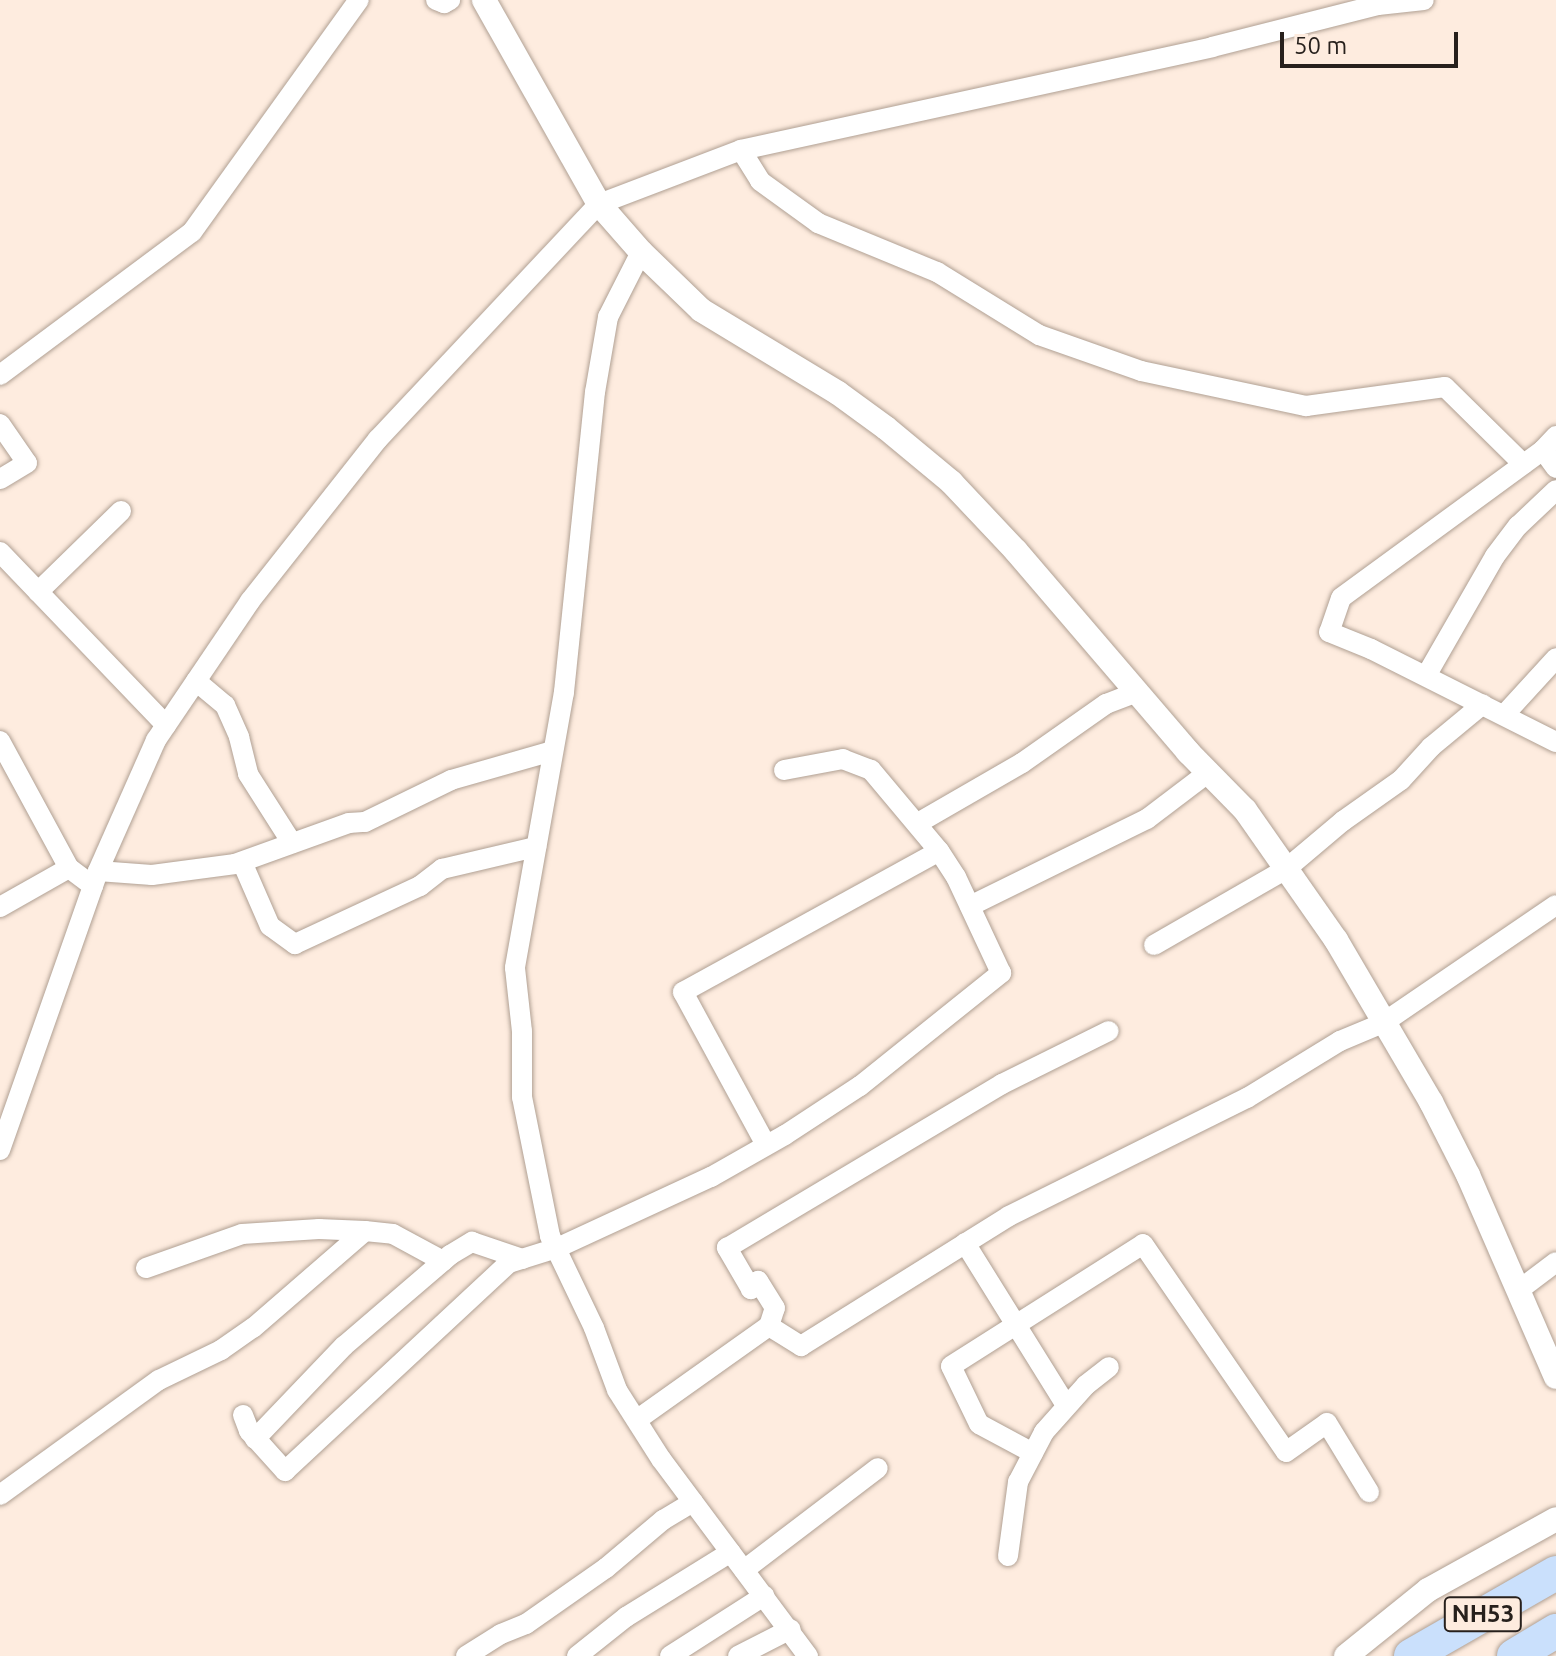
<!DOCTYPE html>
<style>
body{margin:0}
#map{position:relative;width:1556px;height:1656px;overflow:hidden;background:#feecdf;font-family:Ubuntu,sans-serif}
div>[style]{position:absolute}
.roads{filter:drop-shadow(0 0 2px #b0a093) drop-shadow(0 0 2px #b0a093)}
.minor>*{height:20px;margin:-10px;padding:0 10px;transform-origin:10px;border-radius:10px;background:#fff}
.tertiary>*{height:24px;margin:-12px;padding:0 12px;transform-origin:12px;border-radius:12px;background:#fff}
.trunk>*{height:34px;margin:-17px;padding:0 17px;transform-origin:17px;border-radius:17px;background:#cae0fc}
span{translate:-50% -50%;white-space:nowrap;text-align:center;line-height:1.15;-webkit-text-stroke:6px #feecdf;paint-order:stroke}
.shield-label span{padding:2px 6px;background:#feecdf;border:2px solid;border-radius:6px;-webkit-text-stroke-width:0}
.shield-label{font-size:24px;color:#27201c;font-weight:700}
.scale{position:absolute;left:1280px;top:32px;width:178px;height:36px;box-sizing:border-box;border:4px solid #27201c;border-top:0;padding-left:10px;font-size:24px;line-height:28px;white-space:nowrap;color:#27201c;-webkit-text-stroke:6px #feecdf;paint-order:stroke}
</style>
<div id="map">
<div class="roads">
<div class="minor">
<div style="left:436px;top:0;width:9px;rotate:21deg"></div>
<div style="left:444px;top:3px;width:7px;rotate:-27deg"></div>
<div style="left:741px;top:150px;width:36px;rotate:58deg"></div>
<div style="left:760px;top:181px;width:72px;rotate:35.9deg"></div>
<div style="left:818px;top:223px;width:129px;rotate:22.4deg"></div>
<div style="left:937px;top:272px;width:120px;rotate:31.7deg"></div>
<div style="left:1039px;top:335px;width:108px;rotate:19.4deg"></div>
<div style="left:1141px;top:371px;width:169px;rotate:12deg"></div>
<div style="left:1306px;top:406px;width:140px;rotate:-7.8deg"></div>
<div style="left:1445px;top:387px;width:110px;rotate:44.6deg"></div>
<div style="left:641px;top:252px;width:73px;rotate:116.9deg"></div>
<div style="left:608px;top:317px;width:76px;rotate:99.8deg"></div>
<div style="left:595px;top:392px;width:302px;rotate:95.9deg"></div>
<div style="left:564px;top:692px;width:280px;rotate:100.1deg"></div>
<div style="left:515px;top:968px;width:63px;rotate:83.7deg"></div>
<div style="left:522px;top:1031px;width:66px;rotate:90deg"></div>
<div style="left:522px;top:1097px;width:142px;rotate:78.6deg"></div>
<div style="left:550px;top:1236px;width:102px;rotate:64.4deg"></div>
<div style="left:594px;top:1328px;width:66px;rotate:69.6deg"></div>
<div style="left:617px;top:1390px;width:82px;rotate:57.5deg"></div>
<div style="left:661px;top:1459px;width:246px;rotate:53.3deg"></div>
<div style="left:0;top:375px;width:239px;rotate:-36.7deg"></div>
<div style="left:192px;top:232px;width:286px;rotate:-54.3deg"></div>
<div style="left:0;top:424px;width:47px;rotate:55.3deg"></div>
<div style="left:27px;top:463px;width:31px;rotate:149deg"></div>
<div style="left:1556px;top:436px;width:19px;rotate:133deg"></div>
<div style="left:1543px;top:450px;width:250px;rotate:143.8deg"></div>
<div style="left:1341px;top:598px;width:36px;rotate:109deg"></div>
<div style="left:1329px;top:632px;width:45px;rotate:22deg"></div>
<div style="left:1371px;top:649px;width:207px;rotate:26.7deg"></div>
<div style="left:1543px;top:450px;width:22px;rotate:54deg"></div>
<div style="left:0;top:552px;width:240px;rotate:46.2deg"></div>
<div style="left:38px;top:592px;width:116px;rotate:-44.3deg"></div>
<div style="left:1426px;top:676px;width:138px;rotate:-60.1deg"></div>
<div style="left:1495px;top:556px;width:38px;rotate:-53deg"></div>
<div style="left:1518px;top:526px;width:52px;rotate:-43.5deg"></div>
<div style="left:196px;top:681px;width:38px;rotate:40deg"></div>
<div style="left:225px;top:705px;width:35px;rotate:66deg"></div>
<div style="left:239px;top:737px;width:38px;rotate:76deg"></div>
<div style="left:248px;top:774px;width:82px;rotate:57.5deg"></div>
<div style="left:1504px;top:715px;width:77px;rotate:-47.6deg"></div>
<div style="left:0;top:741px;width:145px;rotate:61.5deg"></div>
<div style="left:69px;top:868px;width:30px;rotate:37deg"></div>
<div style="left:918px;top:823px;width:120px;rotate:-30deg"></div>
<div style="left:1022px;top:763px;width:103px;rotate:-35.1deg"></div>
<div style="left:1106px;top:704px;width:33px;rotate:-21deg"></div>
<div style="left:242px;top:862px;width:70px;rotate:66.4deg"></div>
<div style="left:270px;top:926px;width:31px;rotate:36deg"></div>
<div style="left:295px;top:944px;width:138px;rotate:-24.9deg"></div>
<div style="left:420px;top:886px;width:28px;rotate:-38deg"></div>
<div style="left:442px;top:869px;width:97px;rotate:-13.2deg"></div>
<div style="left:98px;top:871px;width:54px;rotate:4.2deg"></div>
<div style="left:152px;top:875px;width:84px;rotate:-7.5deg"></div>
<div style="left:235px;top:864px;width:121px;rotate:-19.8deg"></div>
<div style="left:349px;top:823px;width:16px;rotate:-4deg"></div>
<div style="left:365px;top:822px;width:96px;rotate:-26deg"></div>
<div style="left:451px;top:780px;width:106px;rotate:-15.9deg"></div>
<div style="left:970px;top:906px;width:197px;rotate:-26.2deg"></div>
<div style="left:1147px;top:819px;width:78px;rotate:-37.2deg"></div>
<div style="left:0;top:907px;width:79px;rotate:-29.5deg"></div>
<div style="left:1154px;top:945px;width:152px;rotate:-29.9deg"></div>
<div style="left:1286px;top:869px;width:75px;rotate:-40.1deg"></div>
<div style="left:1343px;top:821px;width:71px;rotate:-35.3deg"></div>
<div style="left:1401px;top:780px;width:45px;rotate:-47.7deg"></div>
<div style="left:1431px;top:747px;width:67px;rotate:-39.6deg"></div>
<div style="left:766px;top:1145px;width:174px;rotate:-118.5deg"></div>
<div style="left:683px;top:992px;width:292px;rotate:-28.8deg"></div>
<div style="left:939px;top:851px;width:106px;rotate:-130deg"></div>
<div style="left:871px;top:770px;width:30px;rotate:-159deg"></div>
<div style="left:843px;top:759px;width:60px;rotate:169.4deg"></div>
<div style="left:0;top:1150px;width:296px;rotate:-70.6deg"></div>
<div style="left:98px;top:871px;width:143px;rotate:-66.1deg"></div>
<div style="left:156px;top:740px;width:168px;rotate:-55.9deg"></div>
<div style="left:250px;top:601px;width:206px;rotate:-51.7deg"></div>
<div style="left:378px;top:439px;width:323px;rotate:-46.8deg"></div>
<div style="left:599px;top:204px;width:152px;rotate:-20.8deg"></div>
<div style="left:741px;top:150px;width:482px;rotate:-12.3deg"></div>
<div style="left:1212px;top:47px;width:171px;rotate:-14.2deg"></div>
<div style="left:1378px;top:5px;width:46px;rotate:-6.2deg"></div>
<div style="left:965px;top:1243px;width:191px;rotate:58.1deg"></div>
<div style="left:146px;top:1268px;width:102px;rotate:-19.5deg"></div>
<div style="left:242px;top:1234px;width:77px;rotate:-3.7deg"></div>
<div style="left:319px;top:1229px;width:46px;rotate:2.5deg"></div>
<div style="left:1519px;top:1290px;width:46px;rotate:-37.1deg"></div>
<div style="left:769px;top:1326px;width:19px;rotate:-72deg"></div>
<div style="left:775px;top:1308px;width:32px;rotate:-122deg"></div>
<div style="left:758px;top:1281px;width:11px;rotate:131deg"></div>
<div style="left:751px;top:1289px;width:48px;rotate:-120.3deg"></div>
<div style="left:727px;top:1248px;width:320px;rotate:-30.8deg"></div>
<div style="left:1002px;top:1084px;width:119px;rotate:-26.4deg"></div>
<div style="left:243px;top:1415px;width:17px;rotate:69deg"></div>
<div style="left:249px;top:1431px;width:54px;rotate:48deg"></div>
<div style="left:285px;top:1471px;width:306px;rotate:-42.9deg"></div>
<div style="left:509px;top:1263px;width:50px;rotate:-17.4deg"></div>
<div style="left:557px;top:1248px;width:170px;rotate:-24.8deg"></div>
<div style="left:711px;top:1177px;width:85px;rotate:-29.6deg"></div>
<div style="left:785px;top:1135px;width:90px;rotate:-33.2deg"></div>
<div style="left:860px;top:1086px;width:181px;rotate:-38.7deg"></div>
<div style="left:1001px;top:973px;width:106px;rotate:-115.1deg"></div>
<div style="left:956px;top:877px;width:31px;rotate:-123deg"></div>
<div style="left:638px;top:1419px;width:161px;rotate:-35.4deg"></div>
<div style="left:769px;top:1326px;width:38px;rotate:32deg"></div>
<div style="left:801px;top:1346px;width:245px;rotate:-32deg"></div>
<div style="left:1009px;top:1216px;width:266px;rotate:-26.4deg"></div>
<div style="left:1247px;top:1098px;width:109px;rotate:-31.5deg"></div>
<div style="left:1340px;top:1041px;width:47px;rotate:-22.7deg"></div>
<div style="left:1383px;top:1023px;width:209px;rotate:-34.3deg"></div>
<div style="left:255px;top:1439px;width:129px;rotate:-46.3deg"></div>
<div style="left:344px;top:1346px;width:140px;rotate:-40.6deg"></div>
<div style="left:450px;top:1255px;width:26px;rotate:-31deg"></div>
<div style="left:472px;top:1242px;width:53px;rotate:18.8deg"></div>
<div style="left:1033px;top:1453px;width:61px;rotate:-151.8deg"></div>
<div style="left:979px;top:1424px;width:64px;rotate:-115.8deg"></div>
<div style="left:951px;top:1366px;width:227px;rotate:-32.4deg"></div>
<div style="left:1143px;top:1244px;width:252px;rotate:55.5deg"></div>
<div style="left:1286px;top:1452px;width:50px;rotate:-35.3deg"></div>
<div style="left:1327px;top:1423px;width:81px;rotate:58.7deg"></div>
<div style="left:0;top:1495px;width:196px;rotate:-35.9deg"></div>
<div style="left:159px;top:1380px;width:69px;rotate:-25.8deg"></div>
<div style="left:221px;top:1350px;width:39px;rotate:-35deg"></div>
<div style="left:253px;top:1328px;width:148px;rotate:-40.9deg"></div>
<div style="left:365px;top:1231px;width:28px;rotate:6deg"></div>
<div style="left:393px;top:1234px;width:57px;rotate:28.4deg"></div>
<div style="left:1008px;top:1556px;width:75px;rotate:-82.3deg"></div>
<div style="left:1018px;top:1482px;width:56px;rotate:-62.5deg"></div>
<div style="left:1044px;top:1432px;width:63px;rotate:-48.2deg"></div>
<div style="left:1086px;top:1385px;width:29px;rotate:-38deg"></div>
<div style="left:744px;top:1570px;width:168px;rotate:-37.3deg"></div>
<div style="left:466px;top:1656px;width:41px;rotate:-32.2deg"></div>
<div style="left:501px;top:1634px;width:27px;rotate:-22deg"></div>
<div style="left:526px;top:1624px;width:98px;rotate:-35deg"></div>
<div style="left:606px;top:1568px;width:75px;rotate:-40.1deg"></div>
<div style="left:663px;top:1520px;width:35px;rotate:-31deg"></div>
<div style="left:577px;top:1656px;width:63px;rotate:-38.5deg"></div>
<div style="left:626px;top:1617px;width:123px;rotate:-31.8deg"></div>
<div style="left:670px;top:1656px;width:112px;rotate:-32.6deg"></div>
<div style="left:738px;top:1656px;width:59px;rotate:-27deg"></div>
</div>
<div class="tertiary">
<div style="left:484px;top:0;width:234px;rotate:60.6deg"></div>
<div style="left:599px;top:204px;width:64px;rotate:48.8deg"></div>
<div style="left:641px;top:252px;width:83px;rotate:44deg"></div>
<div style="left:701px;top:310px;width:160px;rotate:31.2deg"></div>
<div style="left:838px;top:393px;width:59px;rotate:36.1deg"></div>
<div style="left:886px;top:428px;width:85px;rotate:39.7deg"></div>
<div style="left:951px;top:482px;width:95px;rotate:46.7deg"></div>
<div style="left:1016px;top:551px;width:265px;rotate:49.4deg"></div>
<div style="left:1188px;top:752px;width:81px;rotate:45.5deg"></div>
<div style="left:1245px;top:810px;width:159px;rotate:55deg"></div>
<div style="left:1336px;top:940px;width:188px;rotate:59.6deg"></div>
<div style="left:1431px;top:1102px;width:82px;rotate:63.1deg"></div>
<div style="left:1468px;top:1175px;width:220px;rotate:66.5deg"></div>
<div style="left:1346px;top:1656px;width:105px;rotate:-38.8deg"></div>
<div style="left:1428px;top:1590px;width:146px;rotate:-29deg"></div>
</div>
<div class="trunk">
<div style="left:1411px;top:1656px;width:167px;rotate:-29.8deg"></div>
<div style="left:1514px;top:1656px;width:49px;rotate:-30.8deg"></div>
</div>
</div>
<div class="shield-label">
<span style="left:1483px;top:1614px">NH53</span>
</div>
<div class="scale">50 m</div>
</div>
